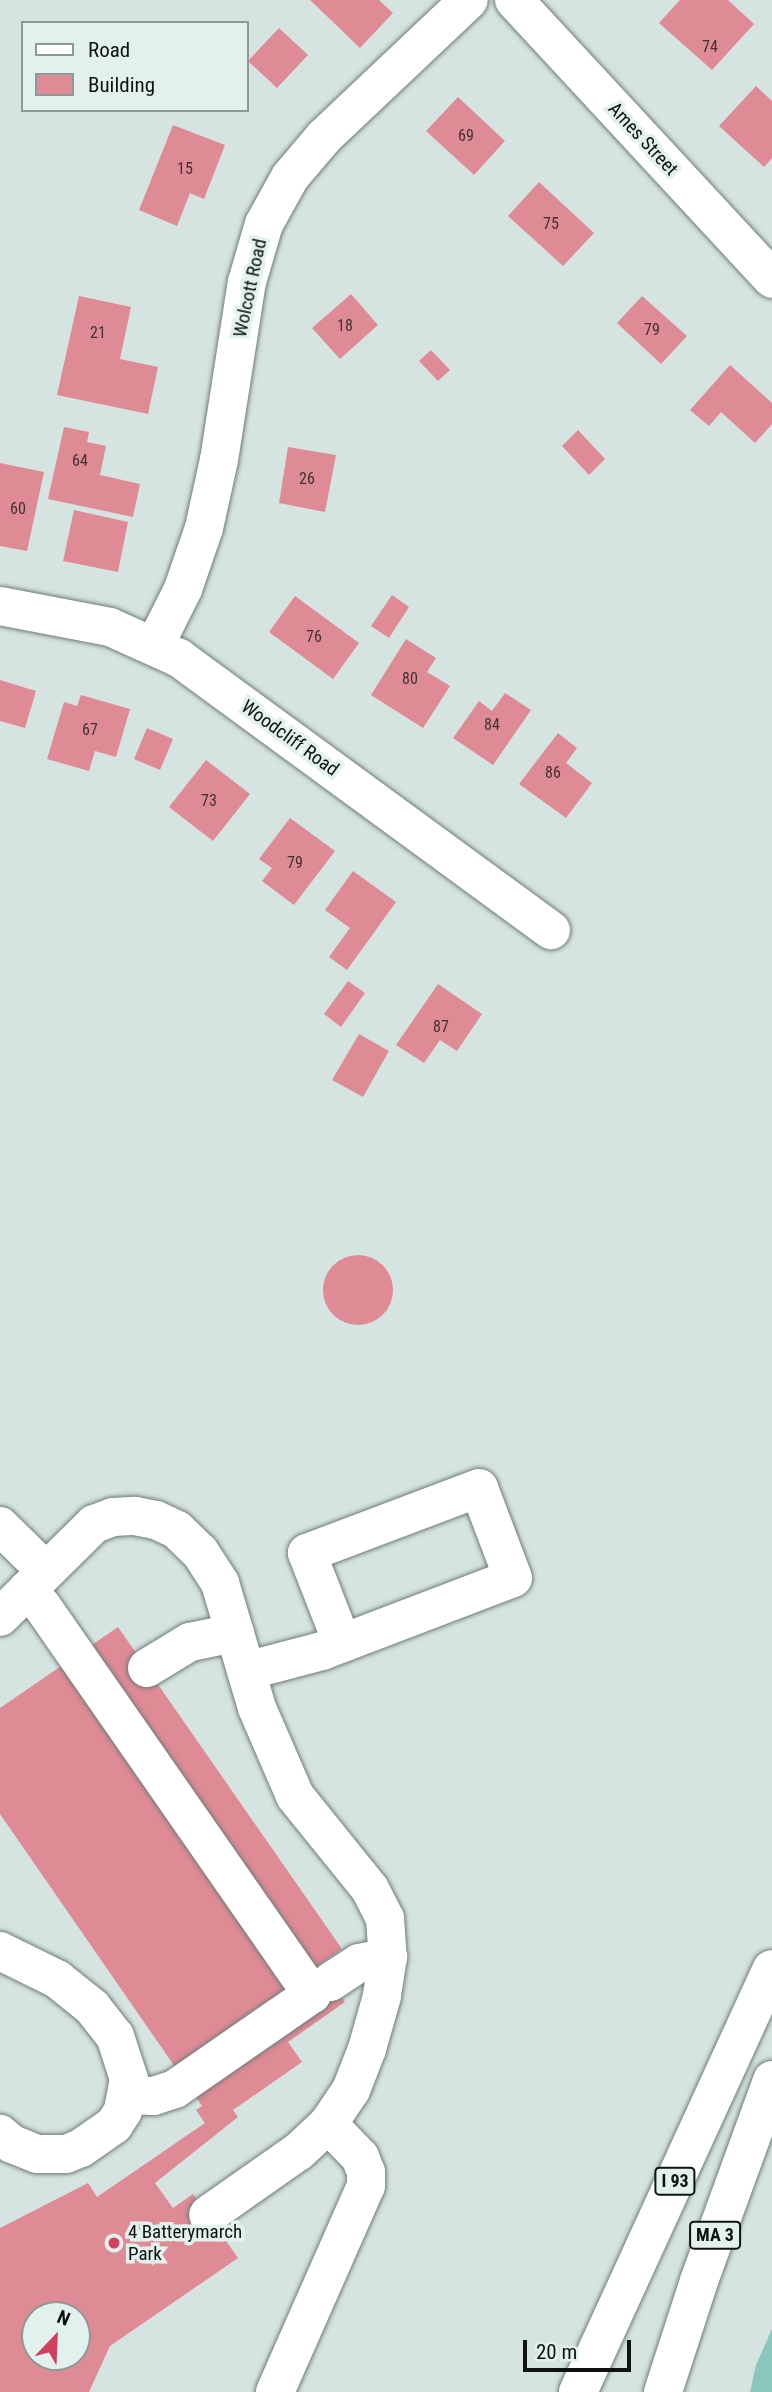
<!DOCTYPE html>
<style>
body{margin:0}
#map{position:relative;width:772px;height:2392px;overflow:hidden;background:#d5e4e1;font-family:"Roboto Condensed",sans-serif}
div>[style]{position:absolute}
.green>*{inset:0;background:#8ac7bc}
.building>*{inset:0;background:#df8b95}
.round{border-radius:50%}
.roads{filter:drop-shadow(0 0 2px #6f7c7a) drop-shadow(0 0 2px #6f7c7a)}
.minor>*{height:38px;margin:-19px;padding:0 19px;transform-origin:19px;border-radius:19px;background:#fff}
.highway>*{height:38px;margin:-19px;padding:0 19px;transform-origin:19px;border-radius:19px;background:#fff}
.dots>*{width:19px;height:19px;translate:-50% -50%;box-sizing:border-box;border:4px solid #e3f1ee;border-radius:50%}
span{translate:-50% -50%;white-space:nowrap;text-align:center;line-height:1.15;-webkit-text-stroke:7px #e3f1ee;paint-order:stroke}
.number-label{font-size:16px;color:#423133}
.number-label span{-webkit-text-stroke-width:0}
.shield-label span{padding:2px 5px;background:#e3f1ee;border:2px solid;border-radius:5px;-webkit-text-stroke-width:0}
.shield-label{font-size:18px;color:#0e1312;font-weight:700}
.street-label{font-size:19px;color:#0e1312}
.poi-label{font-size:19px;color:#0e1312}
.left{translate:0 -50%;text-align:left}
.legend{position:absolute;left:21px;top:21px;width:228px;height:91px;box-sizing:border-box;background:#e3f1ee;border:2px solid #8e9896;margin:0;padding:9px 12px;list-style:none;font-size:21px;color:#0e1312}
.legend li{display:flex;align-items:center;gap:14px;height:35px}
.legend b{width:35px;border:2px solid #8e9896}
.north{position:absolute;left:21px;top:2301px;width:70px;height:70px;box-sizing:border-box;background:#e3f1ee;border:2px solid #8e9896;border-radius:50%;rotate:23deg;font-size:19px;font-weight:700;line-height:28px;text-align:center;color:#0e1312}
.north::after{content:'';display:block;margin:auto;width:24px;height:32px;background:#d1415e;clip-path:polygon(50% 0,100% 100%,50% 72%,0 100%)}
.scale{position:absolute;left:523px;top:2340px;width:108px;height:32px;box-sizing:border-box;border:4px solid #0e1312;border-top:0;padding-left:9px;font-size:21px;line-height:24px;white-space:nowrap;color:#0e1312;-webkit-text-stroke:5px #e3f1ee;paint-order:stroke}
</style>
<div id="map">
<div class="green">
<div style="clip-path:polygon(772px 2329px,772px 2392px,750px 2392px,756px 2365px)"></div>
</div>
<div class="building">
<div style="clip-path:polygon(310px 0,379px 0,393px 13px,360px 48px)"></div>
<div style="clip-path:polygon(680px 0,728px 0,754px 24px,712px 70px,659px 23px)"></div>
<div style="clip-path:polygon(279px 28px,308px 55px,277px 88px,248px 61px)"></div>
<div style="clip-path:polygon(756px 86px,772px 101px,772px 158px,764px 167px,719px 126px)"></div>
<div style="clip-path:polygon(458px 97px,505px 141px,474px 175px,426px 131px)"></div>
<div style="clip-path:polygon(173px 125px,225px 145px,204px 199px,190px 193px,177px 226px,139px 210px)"></div>
<div style="clip-path:polygon(539px 182px,594px 233px,563px 266px,508px 216px)"></div>
<div style="clip-path:polygon(351px 294px,378px 325px,340px 359px,312px 328px)"></div>
<div style="clip-path:polygon(79px 296px,131px 307px,120px 359px,158px 367px,148px 414px,57px 395px)"></div>
<div style="clip-path:polygon(642px 296px,687px 336px,661px 364px,617px 323px)"></div>
<div style="clip-path:polygon(431px 350px,450px 370px,438px 381px,419px 361px)"></div>
<div style="clip-path:polygon(730px 365px,772px 403px,772px 424px,755px 443px,721px 412px,709px 426px,690px 410px)"></div>
<div style="clip-path:polygon(64px 427px,89px 432px,87px 442px,106px 446px,100px 475px,140px 484px,133px 517px,48px 499px)"></div>
<div style="clip-path:polygon(578px 430px,605px 459px,589px 475px,562px 446px)"></div>
<div style="clip-path:polygon(288px 447px,336px 455px,325px 512px,279px 503px)"></div>
<div style="clip-path:polygon(0 463px,44px 472px,27px 551px,0 546px)"></div>
<div style="clip-path:polygon(74px 510px,128px 522px,118px 572px,63px 561px)"></div>
<div style="clip-path:polygon(392px 595px,409px 607px,389px 638px,371px 626px)"></div>
<div style="clip-path:polygon(295px 596px,359px 643px,333px 679px,269px 632px)"></div>
<div style="clip-path:polygon(406px 639px,436px 658px,427px 672px,450px 686px,423px 728px,371px 695px)"></div>
<div style="clip-path:polygon(0 680px,36px 691px,25px 728px,0 721px)"></div>
<div style="clip-path:polygon(505px 693px,531px 710px,493px 765px,453px 738px,479px 701px,492px 711px)"></div>
<div style="clip-path:polygon(81px 695px,130px 709px,116px 757px,95px 751px,89px 771px,47px 759px,64px 702px,77px 706px)"></div>
<div style="clip-path:polygon(147px 728px,173px 739px,160px 770px,134px 759px)"></div>
<div style="clip-path:polygon(558px 733px,577px 748px,566px 763px,592px 783px,566px 818px,519px 784px)"></div>
<div style="clip-path:polygon(206px 760px,250px 794px,213px 841px,169px 807px)"></div>
<div style="clip-path:polygon(290px 818px,335px 851px,294px 905px,262px 881px,272px 868px,259px 859px)"></div>
<div style="clip-path:polygon(353px 871px,396px 902px,347px 970px,329px 957px,350px 928px,325px 910px)"></div>
<div style="clip-path:polygon(348px 981px,365px 993px,341px 1027px,324px 1014px)"></div>
<div style="clip-path:polygon(438px 984px,482px 1014px,457px 1051px,440px 1040px,424px 1063px,396px 1045px)"></div>
<div style="clip-path:polygon(359px 1034px,389px 1051px,363px 1097px,332px 1080px)"></div>
<div class="round" style="left:323px;top:1255px;width:70px;height:70px"></div>
<div style="clip-path:polygon(evenodd,118px 1627px,342px 1949px,319px 1965px,345px 2002px,288px 2042px,302px 2062px,233px 2110px,238px 2117px,155px 2183px,173px 2208px,193px 2194px,238px 2258px,110px 2346px,89px 2392px,0 2392px,0 2228px,88px 2183px,97px 2197px,205px 2123px,196px 2110px,202px 2106px,0 1814px,0 1708px,118px 1627px,35px 2315px,77px 2315px,77px 2357px,35px 2357px,35px 2315px)"></div>
</div>
<div class="roads">
<div class="minor">
<div style="left:514px;top:0;width:380px;rotate:47.2deg"></div>
<div style="left:0;top:606px;width:112px;rotate:10.8deg"></div>
<div style="left:110px;top:627px;width:76px;rotate:24.2deg"></div>
<div style="left:179px;top:658px;width:461px;rotate:36.2deg"></div>
<div style="left:155px;top:645px;width:63px;rotate:-63.4deg"></div>
<div style="left:183px;top:589px;width:65px;rotate:-71deg"></div>
<div style="left:204px;top:528px;width:70px;rotate:-77.6deg"></div>
<div style="left:219px;top:460px;width:180px;rotate:-81.1deg"></div>
<div style="left:247px;top:282px;width:60px;rotate:-73.7deg"></div>
<div style="left:264px;top:224px;width:54px;rotate:-61deg"></div>
<div style="left:290px;top:177px;width:52px;rotate:-49.6deg"></div>
<div style="left:324px;top:137px;width:199px;rotate:-43.4deg"></div>
<div style="left:0;top:1526px;width:63px;rotate:44.4deg"></div>
<div style="left:27px;top:1590px;width:22px;rotate:47deg"></div>
<div style="left:42px;top:1606px;width:473px;rotate:55.2deg"></div>
<div style="left:312px;top:1994px;width:167px;rotate:145.3deg"></div>
<div style="left:175px;top:2089px;width:23px;rotate:162deg"></div>
<div style="left:153px;top:2096px;width:25px;rotate:-178deg"></div>
<div style="left:0;top:1617px;width:132px;rotate:-44.7deg"></div>
<div style="left:94px;top:1524px;width:20px;rotate:-20deg"></div>
<div style="left:113px;top:1517px;width:22px;rotate:-3deg"></div>
<div style="left:135px;top:1516px;width:21px;rotate:11deg"></div>
<div style="left:156px;top:1520px;width:23px;rotate:25deg"></div>
<div style="left:177px;top:1530px;width:32px;rotate:44deg"></div>
<div style="left:200px;top:1552px;width:37px;rotate:57deg"></div>
<div style="left:220px;top:1583px;width:130px;rotate:73.5deg"></div>
<div style="left:257px;top:1708px;width:96px;rotate:66.6deg"></div>
<div style="left:295px;top:1796px;width:119px;rotate:51.1deg"></div>
<div style="left:370px;top:1889px;width:33px;rotate:63deg"></div>
<div style="left:385px;top:1918px;width:39px;rotate:86deg"></div>
<div style="left:388px;top:1957px;width:39px;rotate:99deg"></div>
<div style="left:382px;top:1996px;width:55px;rotate:105.8deg"></div>
<div style="left:367px;top:2049px;width:44px;rotate:111.3deg"></div>
<div style="left:351px;top:2090px;width:41px;rotate:124.1deg"></div>
<div style="left:328px;top:2124px;width:40px;rotate:137deg"></div>
<div style="left:299px;top:2151px;width:111px;rotate:144.9deg"></div>
<div style="left:147px;top:1668px;width:50px;rotate:-31.2deg"></div>
<div style="left:190px;top:1642px;width:46px;rotate:-11.3deg"></div>
<div style="left:246px;top:1671px;width:79px;rotate:-14.7deg"></div>
<div style="left:322px;top:1651px;width:204px;rotate:-20.9deg"></div>
<div style="left:513px;top:1578px;width:96px;rotate:-110.7deg"></div>
<div style="left:479px;top:1488px;width:184px;rotate:159.3deg"></div>
<div style="left:307px;top:1553px;width:97px;rotate:68.7deg"></div>
<div style="left:0;top:1951px;width:64px;rotate:26.2deg"></div>
<div style="left:57px;top:1979px;width:45px;rotate:38.7deg"></div>
<div style="left:92px;top:2007px;width:37px;rotate:52deg"></div>
<div style="left:115px;top:2036px;width:45px;rotate:72deg"></div>
<div style="left:129px;top:2079px;width:33px;rotate:101deg"></div>
<div style="left:123px;top:2111px;width:17px;rotate:123deg"></div>
<div style="left:114px;top:2125px;width:40px;rotate:145.1deg"></div>
<div style="left:81px;top:2148px;width:16px;rotate:158deg"></div>
<div style="left:66px;top:2154px;width:29px;rotate:180deg"></div>
<div style="left:37px;top:2154px;width:27px;rotate:-158deg"></div>
<div style="left:12px;top:2144px;width:16px;rotate:-140deg"></div>
<div style="left:330px;top:1982px;width:35px;rotate:-33deg"></div>
<div style="left:359px;top:1963px;width:30px;rotate:-12deg"></div>
<div style="left:275px;top:2392px;width:225px;rotate:-66.2deg"></div>
<div style="left:366px;top:2186px;width:14px;rotate:-90deg"></div>
<div style="left:366px;top:2172px;width:16px;rotate:-112deg"></div>
<div style="left:360px;top:2157px;width:46px;rotate:-134.1deg"></div>
</div>
<div class="highway">
<div style="left:578px;top:2392px;width:465px;rotate:-65.4deg"></div>
<div style="left:663px;top:2392px;width:117px;rotate:-72deg"></div>
<div style="left:699px;top:2281px;width:214px;rotate:-70deg"></div>
</div>
</div>
<div class="dots">
<div style="left:114px;top:2243px;background:#d1415e"></div>
</div>
<div class="number-label">
<span style="left:710px;top:47px">74</span>
<span style="left:466px;top:136px">69</span>
<span style="left:185px;top:169px">15</span>
<span style="left:551px;top:224px">75</span>
<span style="left:345px;top:326px">18</span>
<span style="left:652px;top:330px">79</span>
<span style="left:98px;top:333px">21</span>
<span style="left:80px;top:461px">64</span>
<span style="left:307px;top:479px">26</span>
<span style="left:18px;top:509px">60</span>
<span style="left:314px;top:637px">76</span>
<span style="left:410px;top:679px">80</span>
<span style="left:492px;top:725px">84</span>
<span style="left:90px;top:730px">67</span>
<span style="left:553px;top:773px">86</span>
<span style="left:209px;top:801px">73</span>
<span style="left:295px;top:863px">79</span>
<span style="left:441px;top:1027px">87</span>
</div>
<div class="shield-label">
<span style="left:675px;top:2181px">I 93</span>
<span style="left:715px;top:2235px">MA 3</span>
</div>
<div class="street-label">
<span style="left:643px;top:139px;rotate:47deg">Ames Street</span>
<span style="left:250px;top:288px;rotate:-78deg">Wolcott Road</span>
<span style="left:290px;top:738px;rotate:36deg">Woodcliff Road</span>
</div>
<div class="poi-label">
<span class="left" style="left:128px;top:2243px">4 Batterymarch<br>Park</span>
</div>
<ul class="legend">
<li><b style="height:9px;background:#fff"></b>Road</li>
<li><b style="height:19px;background:#df8b95"></b>Building</li>
</ul>
<div class="north">N</div>
<div class="scale">20 m</div>
</div>
